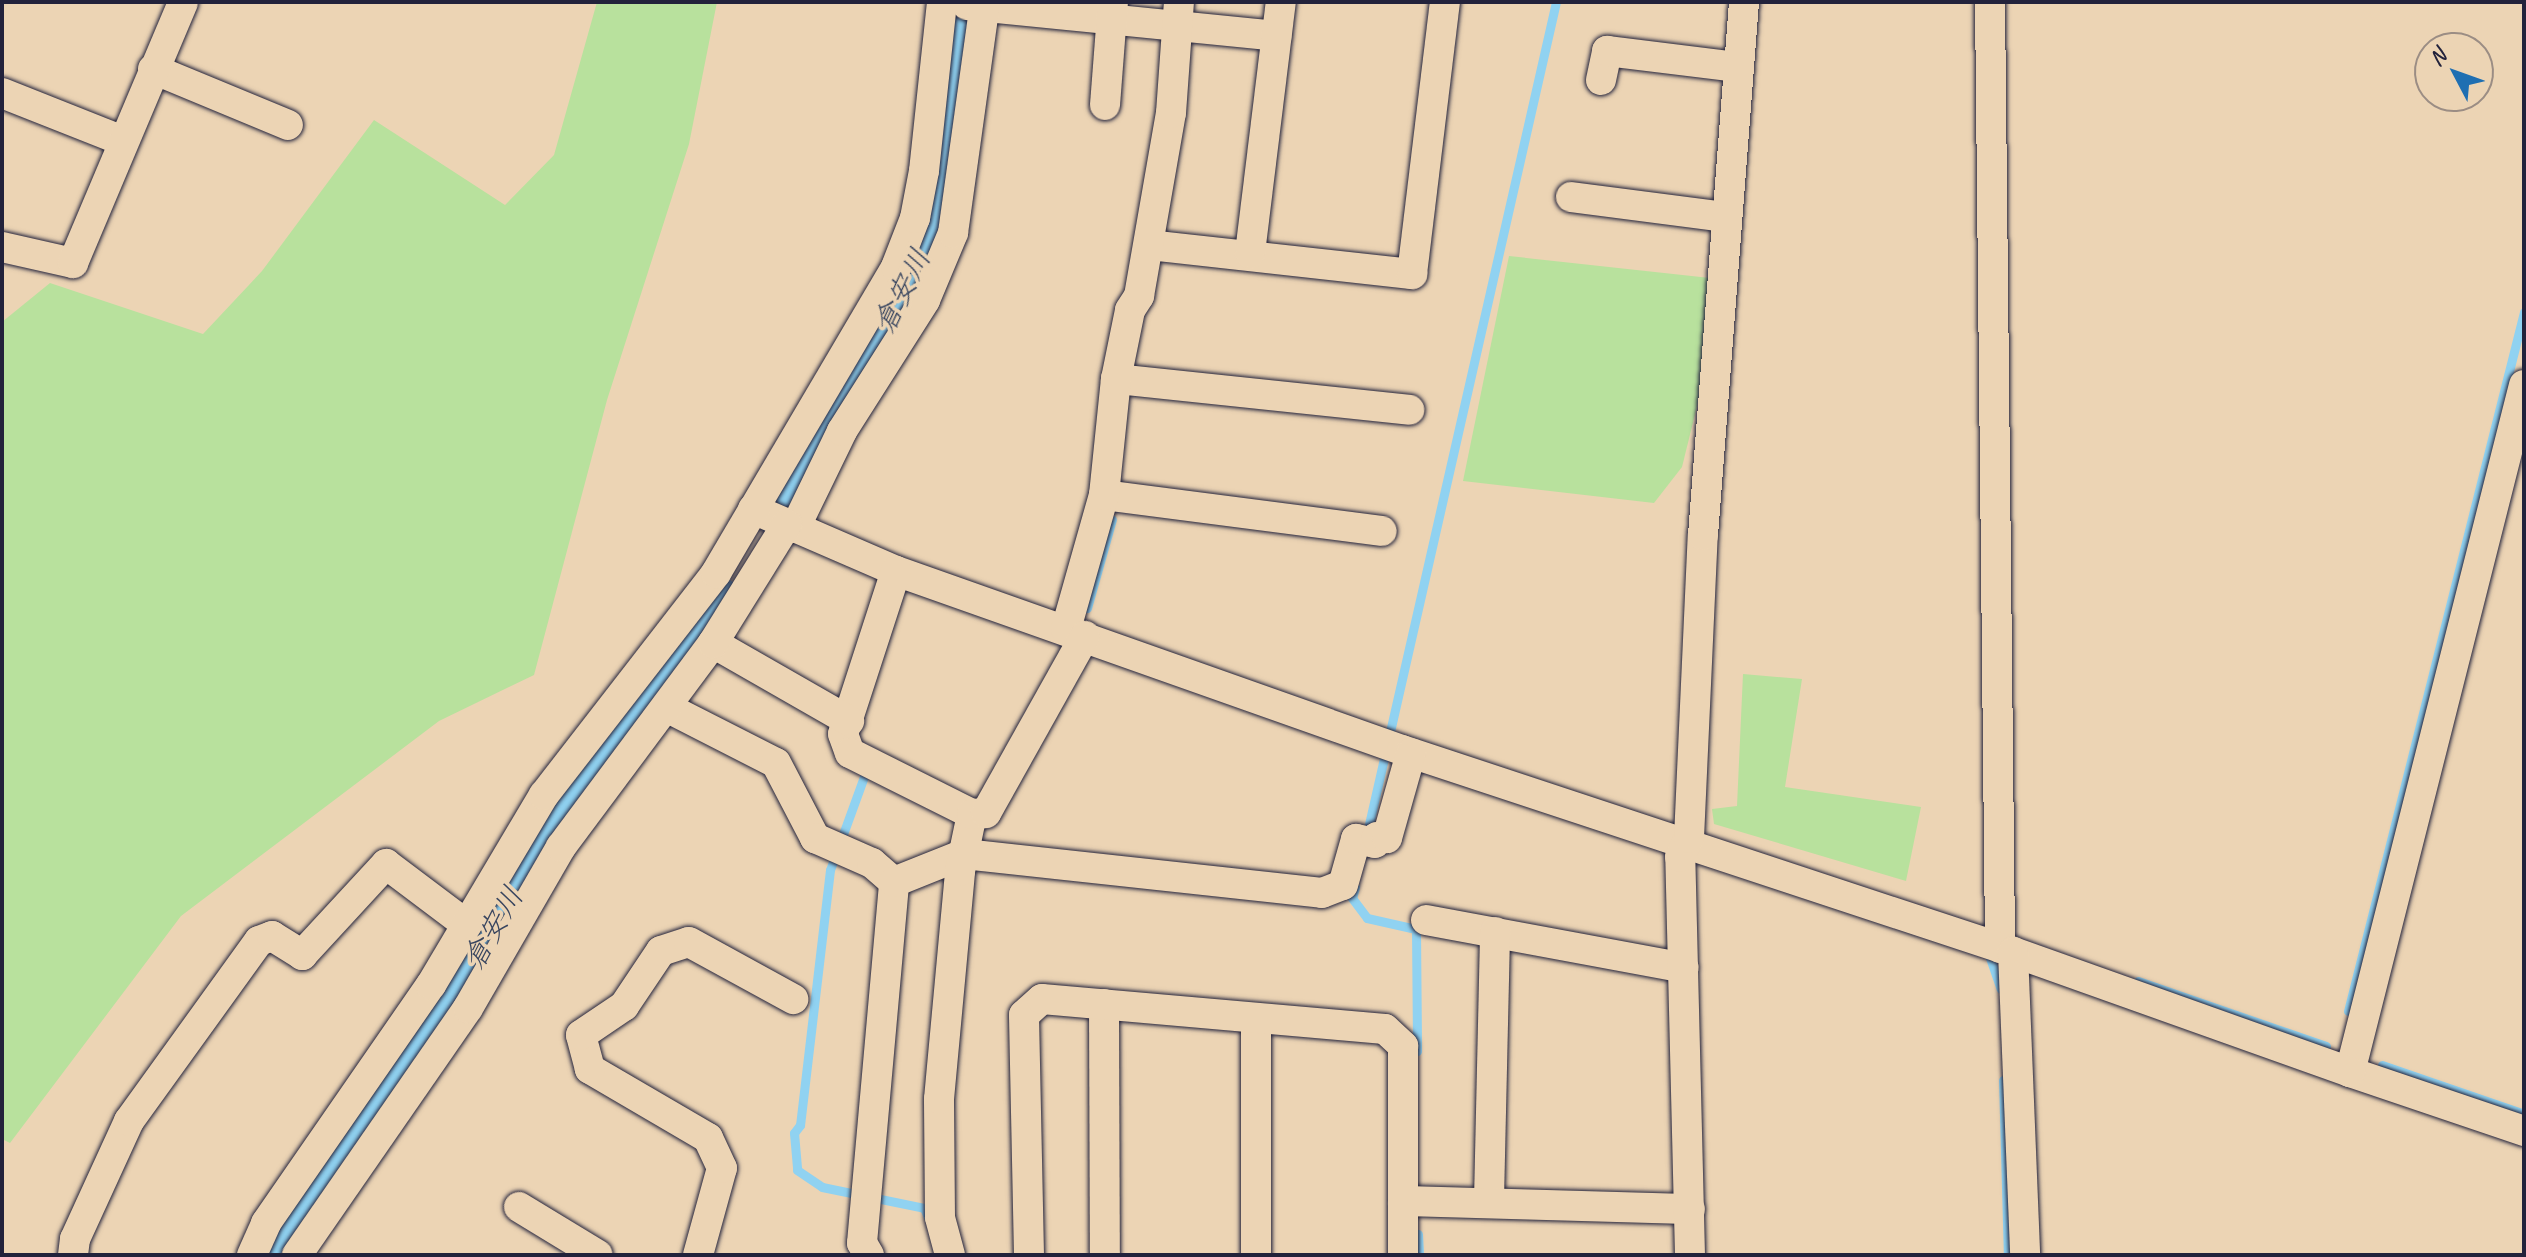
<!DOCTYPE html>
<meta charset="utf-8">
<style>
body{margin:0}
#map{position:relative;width:2526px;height:1257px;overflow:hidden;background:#ecd4b4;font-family:Caveat,"Klee One",sans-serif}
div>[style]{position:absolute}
.green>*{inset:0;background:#b8e19d}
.stream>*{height:9px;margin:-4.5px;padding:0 4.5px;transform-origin:4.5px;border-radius:4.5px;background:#90d2f1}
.river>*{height:54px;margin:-27px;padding:0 27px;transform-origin:27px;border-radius:27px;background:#90d2f1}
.roads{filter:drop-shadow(0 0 2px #22223b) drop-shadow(0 0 2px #22223b)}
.minor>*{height:30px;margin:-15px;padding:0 15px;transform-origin:15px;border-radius:15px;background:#ecd4b4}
span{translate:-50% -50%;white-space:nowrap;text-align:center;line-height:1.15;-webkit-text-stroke:7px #ecd4b4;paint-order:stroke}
.water-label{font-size:30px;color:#38455f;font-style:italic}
.frame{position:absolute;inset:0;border:4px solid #22223b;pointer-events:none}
.north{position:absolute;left:2414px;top:32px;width:80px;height:80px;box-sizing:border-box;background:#ecd4b4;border:2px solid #9b8d84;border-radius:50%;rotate:311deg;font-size:22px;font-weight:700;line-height:32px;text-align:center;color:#22223b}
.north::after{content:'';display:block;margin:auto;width:28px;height:36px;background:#1f6fb2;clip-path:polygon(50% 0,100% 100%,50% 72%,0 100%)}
</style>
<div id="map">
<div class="green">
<div style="clip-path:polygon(597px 2px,717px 2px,689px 144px,607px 400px,534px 675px,439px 721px,181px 916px,10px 1143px,2px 1139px,2px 322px,50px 283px,203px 334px,262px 271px,374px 120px,505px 205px,554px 155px)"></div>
<div style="clip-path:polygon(1509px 256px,1710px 278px,1700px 394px,1682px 467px,1654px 503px,1463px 481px)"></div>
<div style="clip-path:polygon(1743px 674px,1802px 679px,1785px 787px,1921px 807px,1906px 881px,1714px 824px,1712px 809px,1737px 806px)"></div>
</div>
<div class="stream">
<div style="left:1087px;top:608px;width:92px;rotate:-74.3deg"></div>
<div style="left:871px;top:774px;width:6px;rotate:-149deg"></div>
<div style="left:866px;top:771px;width:105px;rotate:110deg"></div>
<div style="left:830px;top:870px;width:257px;rotate:96.7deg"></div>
<div style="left:800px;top:1125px;width:10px;rotate:127deg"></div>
<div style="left:794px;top:1133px;width:37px;rotate:85deg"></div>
<div style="left:797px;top:1170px;width:30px;rotate:34deg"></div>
<div style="left:822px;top:1187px;width:104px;rotate:11.6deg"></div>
<div style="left:924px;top:1208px;width:12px;rotate:66deg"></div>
<div style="left:1367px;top:833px;width:852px;rotate:-77.19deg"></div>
<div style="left:1355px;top:887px;width:11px;rotate:105deg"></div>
<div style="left:1352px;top:898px;width:25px;rotate:53deg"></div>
<div style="left:1367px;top:918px;width:50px;rotate:12.7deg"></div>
<div style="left:1416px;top:929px;width:122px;rotate:89.5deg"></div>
<div style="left:1988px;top:952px;width:39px;rotate:71deg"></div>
<div style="left:2138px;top:981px;width:199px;rotate:19.1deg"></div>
<div style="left:2348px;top:1011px;width:721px;rotate:-75.87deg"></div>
<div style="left:2382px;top:1065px;width:150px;rotate:19deg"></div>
<div style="left:2003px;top:1080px;width:175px;rotate:88.4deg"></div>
<div style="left:1418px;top:1234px;width:21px;rotate:87deg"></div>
</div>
<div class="river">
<div style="left:778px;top:508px;width:125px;rotate:-60.8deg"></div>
<div style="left:839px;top:399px;width:108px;rotate:-56.3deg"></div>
<div style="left:899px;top:309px;width:62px;rotate:-64.3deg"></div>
<div style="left:926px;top:253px;width:85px;rotate:-77.1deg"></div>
<div style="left:945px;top:170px;width:169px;rotate:-83.9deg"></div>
<div style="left:274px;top:1255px;width:42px;rotate:-61.6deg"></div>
<div style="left:294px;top:1218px;width:272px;rotate:-54.3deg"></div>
<div style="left:453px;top:997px;width:198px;rotate:-60.1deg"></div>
<div style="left:552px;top:825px;width:276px;rotate:-53deg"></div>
</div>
<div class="roads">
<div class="minor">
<div style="left:1990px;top:2px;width:946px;rotate:89.39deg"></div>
<div style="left:967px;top:5px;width:311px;rotate:5.7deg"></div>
<div style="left:153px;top:69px;width:146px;rotate:22.5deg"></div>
<div style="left:1601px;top:80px;width:30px;rotate:-78deg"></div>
<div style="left:1607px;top:51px;width:132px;rotate:7deg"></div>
<div style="left:2px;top:93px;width:130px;rotate:21.6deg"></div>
<div style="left:1105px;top:105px;width:103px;rotate:-85.6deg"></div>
<div style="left:1571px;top:197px;width:155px;rotate:7.4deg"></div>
<div style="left:1149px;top:245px;width:265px;rotate:6.3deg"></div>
<div style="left:1412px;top:274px;width:274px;rotate:-83.1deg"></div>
<div style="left:2px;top:247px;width:73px;rotate:12.7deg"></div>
<div style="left:73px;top:263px;width:283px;rotate:-67.1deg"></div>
<div style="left:1250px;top:253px;width:253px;rotate:-83deg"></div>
<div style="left:1116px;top:379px;width:295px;rotate:6deg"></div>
<div style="left:2524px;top:385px;width:709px;rotate:104.21deg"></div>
<div style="left:2350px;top:1072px;width:184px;rotate:18.7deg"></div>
<div style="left:1104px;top:495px;width:280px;rotate:7.4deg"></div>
<div style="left:753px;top:509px;width:156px;rotate:23.4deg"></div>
<div style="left:896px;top:571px;width:537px;rotate:19.48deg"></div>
<div style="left:1402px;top:750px;width:644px;rotate:18.29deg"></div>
<div style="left:2013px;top:952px;width:358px;rotate:19.6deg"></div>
<div style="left:795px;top:528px;width:108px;rotate:-64.1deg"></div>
<div style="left:842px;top:431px;width:155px;rotate:-57.6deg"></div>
<div style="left:925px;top:300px;width:73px;rotate:-67.3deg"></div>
<div style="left:953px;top:233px;width:233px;rotate:-82.1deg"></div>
<div style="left:896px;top:571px;width:171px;rotate:108deg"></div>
<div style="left:843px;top:734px;width:20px;rotate:70deg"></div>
<div style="left:850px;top:753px;width:136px;rotate:26.6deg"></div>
<div style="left:1066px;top:629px;width:139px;rotate:-74.2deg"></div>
<div style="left:1104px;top:495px;width:117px;rotate:-84.1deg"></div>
<div style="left:1116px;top:379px;width:70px;rotate:-78.5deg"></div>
<div style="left:1130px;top:310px;width:17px;rotate:-57deg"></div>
<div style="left:1139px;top:296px;width:186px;rotate:-80.1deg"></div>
<div style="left:1171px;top:113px;width:111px;rotate:-85.9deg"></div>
<div style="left:713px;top:643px;width:157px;rotate:29.8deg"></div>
<div style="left:666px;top:707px;width:123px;rotate:27deg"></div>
<div style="left:776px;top:763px;width:85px;rotate:62.5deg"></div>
<div style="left:815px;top:838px;width:62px;rotate:23.7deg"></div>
<div style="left:872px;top:863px;width:29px;rotate:41deg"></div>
<div style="left:1426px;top:920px;width:262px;rotate:10.5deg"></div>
<div style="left:2013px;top:952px;width:303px;rotate:87.7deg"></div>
<div style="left:1104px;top:1004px;width:251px;rotate:89.8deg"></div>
<div style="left:1256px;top:1018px;width:237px;rotate:90deg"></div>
<div style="left:1489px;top:1200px;width:268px;rotate:-88.7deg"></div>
<div style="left:1403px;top:1201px;width:287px;rotate:1.6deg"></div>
<div style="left:519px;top:1207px;width:92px;rotate:31.3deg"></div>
<div style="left:73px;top:1255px;width:16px;rotate:-83deg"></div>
<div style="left:75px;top:1239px;width:130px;rotate:-65.4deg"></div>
<div style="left:129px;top:1121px;width:222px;rotate:-54.2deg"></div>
<div style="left:259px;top:941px;width:14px;rotate:-21deg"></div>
<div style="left:272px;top:936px;width:36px;rotate:32deg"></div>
<div style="left:302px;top:955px;width:124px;rotate:-47.3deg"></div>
<div style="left:386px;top:864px;width:101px;rotate:37deg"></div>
<div style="left:252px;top:1255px;width:35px;rotate:-66deg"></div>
<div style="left:266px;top:1223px;width:290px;rotate:-55.3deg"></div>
<div style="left:431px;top:985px;width:221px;rotate:-59.3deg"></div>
<div style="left:544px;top:795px;width:281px;rotate:-52.2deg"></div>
<div style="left:716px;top:573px;width:355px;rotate:-59.5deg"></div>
<div style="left:896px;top:267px;width:53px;rotate:-68.8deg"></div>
<div style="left:915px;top:218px;width:48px;rotate:-79.2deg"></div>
<div style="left:924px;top:171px;width:170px;rotate:-83.9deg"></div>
<div style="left:297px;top:1255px;width:300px;rotate:-55.3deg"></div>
<div style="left:468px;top:1008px;width:186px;rotate:-60deg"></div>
<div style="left:561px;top:847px;width:254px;rotate:-53.3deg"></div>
<div style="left:713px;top:643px;width:140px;rotate:-58.1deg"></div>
<div style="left:698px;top:1255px;width:90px;rotate:-74.6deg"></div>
<div style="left:722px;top:1168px;width:33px;rotate:-115deg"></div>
<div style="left:708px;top:1138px;width:137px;rotate:-149.7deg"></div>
<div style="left:590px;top:1069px;width:35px;rotate:-105deg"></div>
<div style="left:581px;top:1035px;width:52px;rotate:-34deg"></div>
<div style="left:624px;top:1006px;width:66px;rotate:-56.1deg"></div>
<div style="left:661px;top:951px;width:29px;rotate:-18deg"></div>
<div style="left:689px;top:942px;width:119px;rotate:28.7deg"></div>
<div style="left:869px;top:1255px;width:14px;rotate:-120deg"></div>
<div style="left:862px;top:1243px;width:362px;rotate:-84.9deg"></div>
<div style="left:894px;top:882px;width:75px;rotate:-21.8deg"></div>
<div style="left:964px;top:854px;width:360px;rotate:6.2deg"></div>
<div style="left:1322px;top:893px;width:22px;rotate:-21deg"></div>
<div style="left:1343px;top:885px;width:48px;rotate:-74.2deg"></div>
<div style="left:1356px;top:839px;width:19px;rotate:12deg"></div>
<div style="left:1375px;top:843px;width:6px;rotate:-72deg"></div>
<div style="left:1377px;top:837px;width:10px;rotate:6deg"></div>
<div style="left:1387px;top:838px;width:88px;rotate:-74.2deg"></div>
<div style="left:950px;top:1255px;width:39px;rotate:-105deg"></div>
<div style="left:940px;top:1217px;width:118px;rotate:-90.5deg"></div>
<div style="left:939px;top:1099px;width:229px;rotate:-84.7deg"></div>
<div style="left:960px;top:871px;width:58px;rotate:-78.1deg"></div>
<div style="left:972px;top:814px;width:14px;rotate:-4deg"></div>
<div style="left:986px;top:813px;width:203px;rotate:-60.8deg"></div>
<div style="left:1029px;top:1255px;width:240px;rotate:-91.2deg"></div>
<div style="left:1024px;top:1015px;width:24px;rotate:-42deg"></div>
<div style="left:1042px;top:999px;width:344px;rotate:5deg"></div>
<div style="left:1385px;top:1029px;width:25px;rotate:43deg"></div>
<div style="left:1403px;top:1046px;width:209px;rotate:90deg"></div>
<div style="left:1690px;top:1255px;width:398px;rotate:-91.4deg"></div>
<div style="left:1680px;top:857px;width:21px;rotate:-65deg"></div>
<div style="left:1689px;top:838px;width:303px;rotate:-87.4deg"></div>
<div style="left:1703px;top:535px;width:535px;rotate:-85.6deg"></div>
</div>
</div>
<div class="water-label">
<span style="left:902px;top:291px;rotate:-63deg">倉安川</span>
<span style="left:493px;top:928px;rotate:-60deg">倉安川</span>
</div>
<div class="frame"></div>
<div class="north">N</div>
</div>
